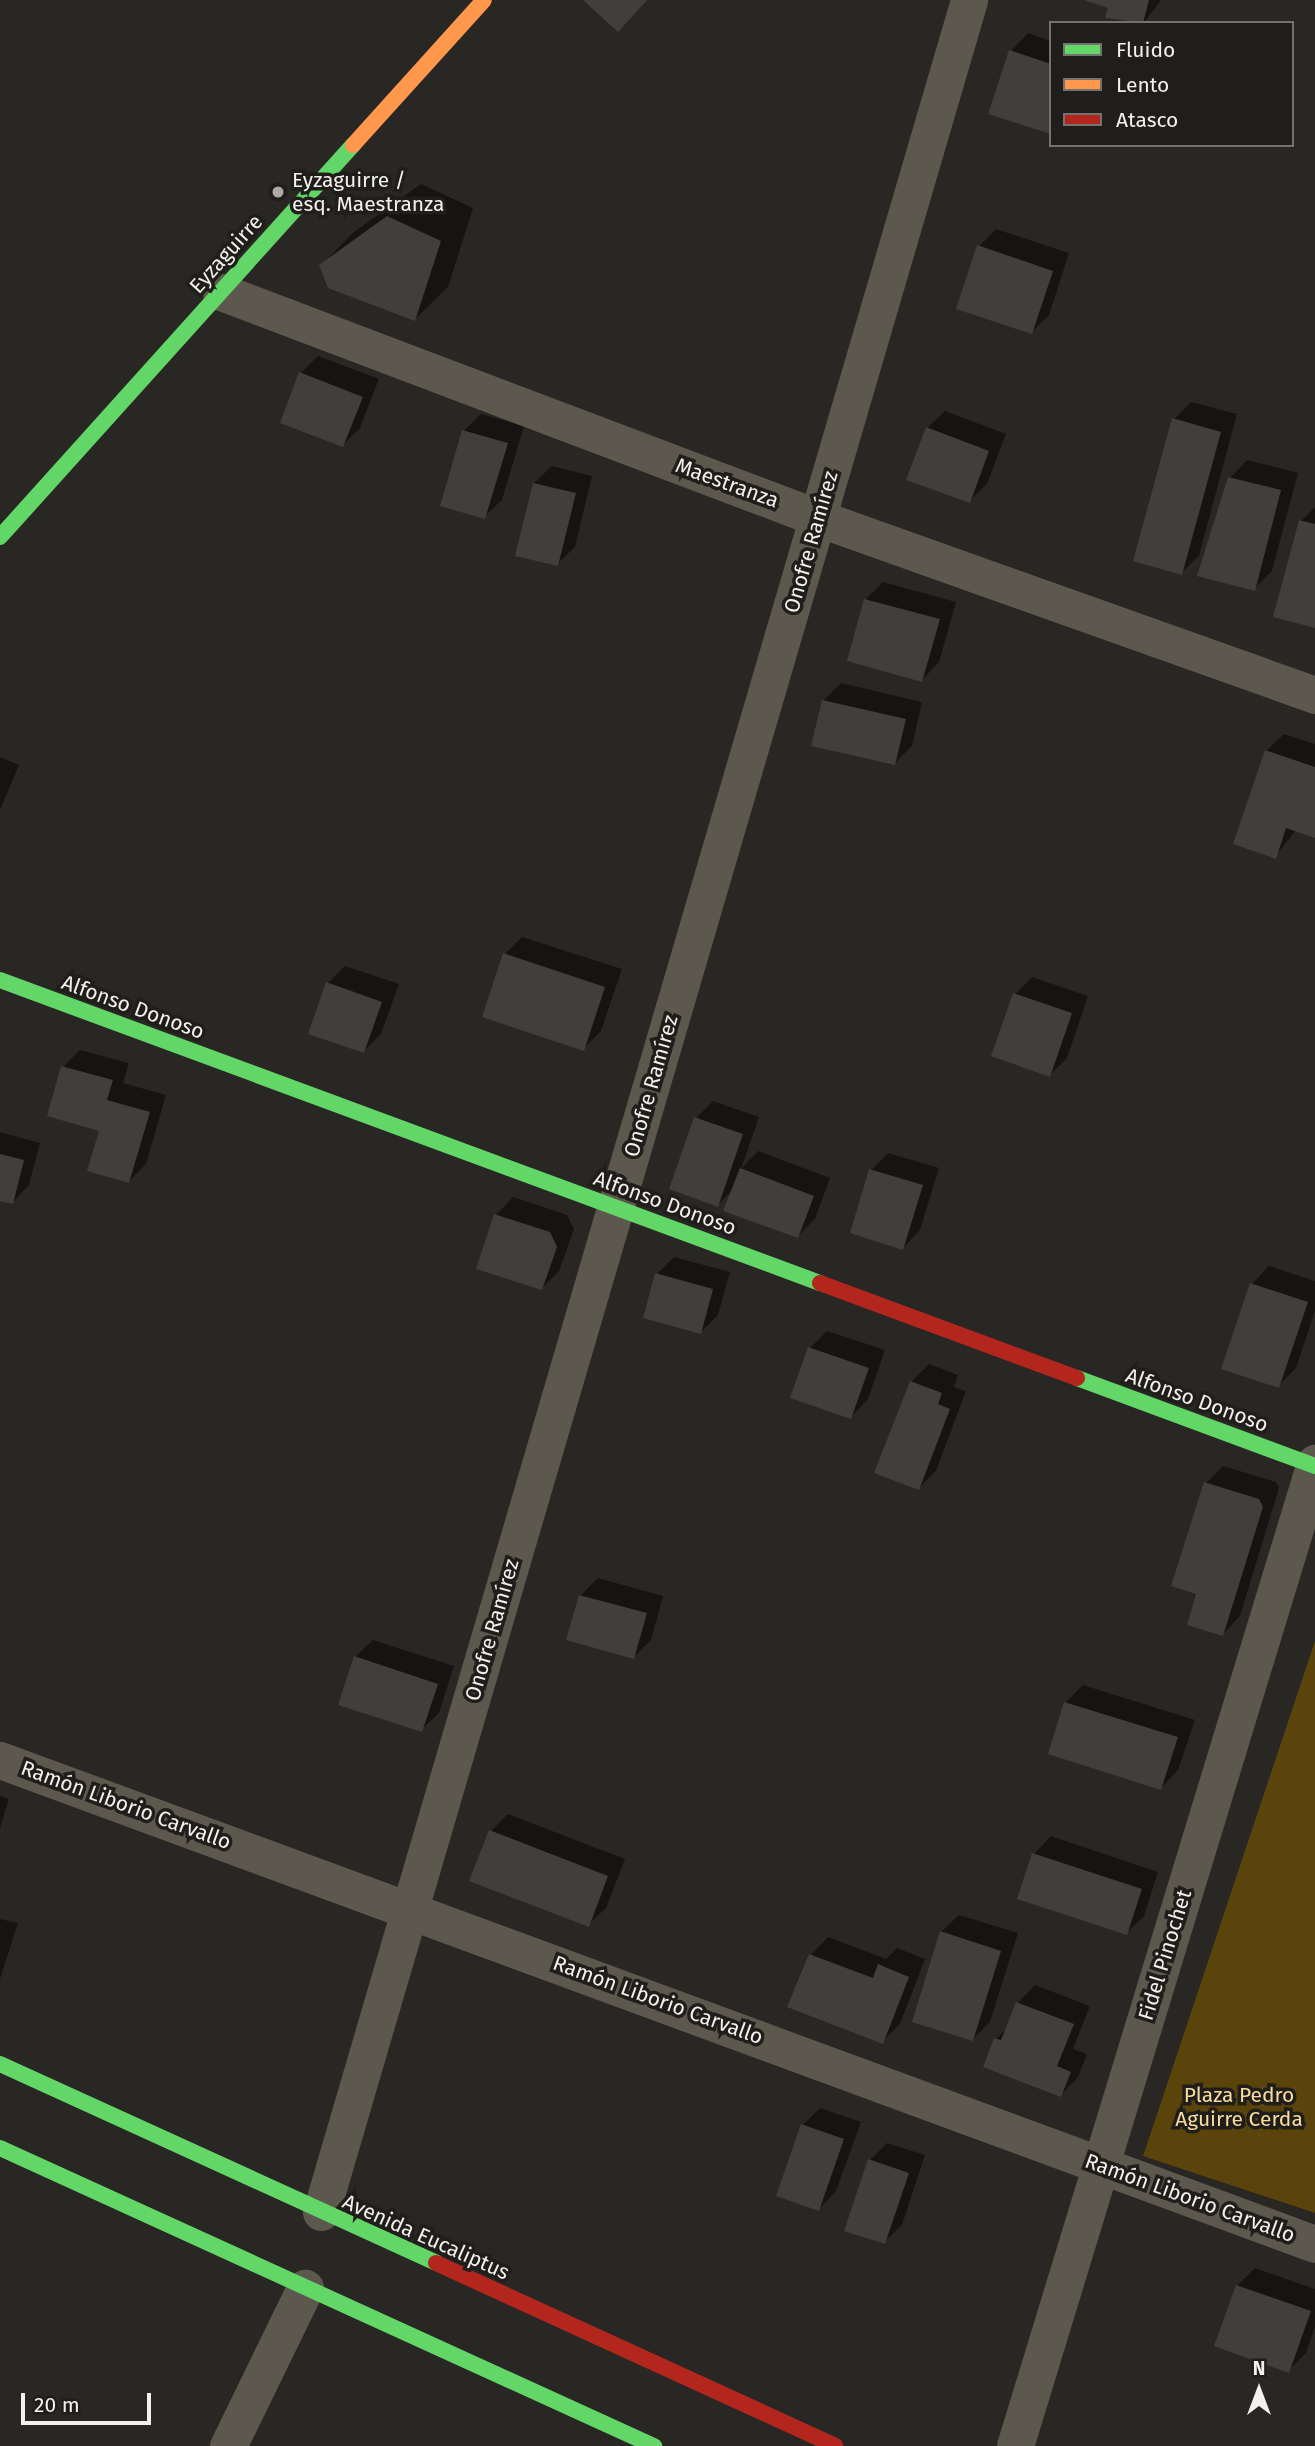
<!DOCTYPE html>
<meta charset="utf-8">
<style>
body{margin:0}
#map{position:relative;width:1315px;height:2446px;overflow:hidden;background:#292724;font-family:"Fira Sans",sans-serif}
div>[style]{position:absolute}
.green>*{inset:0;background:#5a440b}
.shadow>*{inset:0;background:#0007}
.building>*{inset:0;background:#403f3c}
.street>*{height:37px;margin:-18.5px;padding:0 18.5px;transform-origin:18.5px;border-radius:18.5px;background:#5d584e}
.fast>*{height:16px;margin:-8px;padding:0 8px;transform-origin:8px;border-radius:8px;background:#63d668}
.slow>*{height:16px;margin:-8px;padding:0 8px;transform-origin:8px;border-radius:8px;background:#ff974d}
.jam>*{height:16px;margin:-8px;padding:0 8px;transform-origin:8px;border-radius:8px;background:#b3261e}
.dots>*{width:19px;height:19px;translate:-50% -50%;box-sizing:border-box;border:4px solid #201e1a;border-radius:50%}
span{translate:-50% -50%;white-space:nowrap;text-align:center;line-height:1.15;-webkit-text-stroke:7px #201e1a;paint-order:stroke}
.poi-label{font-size:21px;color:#f2f1ee}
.left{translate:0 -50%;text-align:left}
.street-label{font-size:21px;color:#f2f1ee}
.park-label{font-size:21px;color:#f8db9e}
.legend{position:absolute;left:1049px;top:21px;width:245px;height:126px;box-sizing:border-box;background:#201e1a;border:2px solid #74726f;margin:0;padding:9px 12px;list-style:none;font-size:21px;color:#f2f1ee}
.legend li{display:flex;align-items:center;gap:14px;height:35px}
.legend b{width:35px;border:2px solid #74726f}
.north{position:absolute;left:1224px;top:2355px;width:70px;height:70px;-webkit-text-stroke:5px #201e1a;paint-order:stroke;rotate:0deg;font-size:19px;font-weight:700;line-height:28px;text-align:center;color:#f2f1ee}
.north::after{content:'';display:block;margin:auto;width:24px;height:32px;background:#f2f1ee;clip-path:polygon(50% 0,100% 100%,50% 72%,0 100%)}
.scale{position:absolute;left:21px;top:2393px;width:130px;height:32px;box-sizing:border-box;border:4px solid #f2f1ee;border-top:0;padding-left:9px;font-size:21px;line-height:24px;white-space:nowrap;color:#f2f1ee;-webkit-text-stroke:5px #201e1a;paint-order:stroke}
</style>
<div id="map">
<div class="green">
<div style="clip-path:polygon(1315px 1641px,1315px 2213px,1143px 2156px)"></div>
</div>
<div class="shadow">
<div style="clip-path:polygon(1087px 0,1161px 0,1144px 23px,1107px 17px,1110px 6px)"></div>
<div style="clip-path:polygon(1028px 33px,1051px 41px,1051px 133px,1011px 51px)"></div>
<div style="clip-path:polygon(421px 184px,473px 208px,448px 287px,415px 319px,321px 265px,354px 232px)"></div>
<div style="clip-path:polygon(996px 229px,1069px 253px,1049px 315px,1032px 332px,979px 246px)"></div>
<div style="clip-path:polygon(318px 356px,379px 379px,360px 428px,343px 445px,301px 373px)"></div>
<div style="clip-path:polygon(1191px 402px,1237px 414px,1199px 556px,1181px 573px,1174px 419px)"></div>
<div style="clip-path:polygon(945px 411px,1006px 434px,987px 484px,969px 501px,927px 428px)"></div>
<div style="clip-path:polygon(481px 414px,524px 426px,502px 500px,484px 517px,464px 431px)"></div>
<div style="clip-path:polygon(1247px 460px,1298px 473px,1272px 571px,1254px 589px,1230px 478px)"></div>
<div style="clip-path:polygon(552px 466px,592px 476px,575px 547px,557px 564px,534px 483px)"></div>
<div style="clip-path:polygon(1315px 507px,1315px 626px,1301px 521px)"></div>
<div style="clip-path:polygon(883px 582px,956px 602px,939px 662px,922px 680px,866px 599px)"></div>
<div style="clip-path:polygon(841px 683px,922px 702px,912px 746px,894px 764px,824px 700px)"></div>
<div style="clip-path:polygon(1284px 734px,1315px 744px,1315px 836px,1296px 830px,1275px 857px,1266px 751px)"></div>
<div style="clip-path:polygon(0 757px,19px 765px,0 810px)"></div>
<div style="clip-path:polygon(522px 937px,622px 969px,601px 1031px,584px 1048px,505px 954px)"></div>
<div style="clip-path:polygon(345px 966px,399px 984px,381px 1034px,364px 1051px,328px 983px)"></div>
<div style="clip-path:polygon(1032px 977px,1088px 996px,1067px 1058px,1050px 1075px,1015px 994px)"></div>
<div style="clip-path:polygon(80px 1050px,129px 1063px,123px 1083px,166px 1095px,146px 1164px,129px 1181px,63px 1067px)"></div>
<div style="clip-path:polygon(713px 1101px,759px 1117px,741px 1169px,758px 1151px,830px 1178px,815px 1219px,798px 1236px,734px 1188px,718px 1205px,696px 1118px)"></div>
<div style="clip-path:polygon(0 1132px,40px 1143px,29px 1185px,12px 1203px,0 1199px)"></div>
<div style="clip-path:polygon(888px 1153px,939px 1168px,920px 1230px,903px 1248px,871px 1170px)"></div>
<div style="clip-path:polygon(513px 1197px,567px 1215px,574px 1229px,559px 1271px,542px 1288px,496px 1215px)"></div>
<div style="clip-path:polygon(674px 1257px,730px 1272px,718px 1315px,701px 1332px,657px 1274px)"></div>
<div style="clip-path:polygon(1269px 1266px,1315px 1281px,1315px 1311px,1296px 1368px,1278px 1386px,1224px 1367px,1252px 1284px)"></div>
<div style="clip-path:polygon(827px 1331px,885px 1350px,868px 1399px,851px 1417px,810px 1348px)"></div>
<div style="clip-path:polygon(929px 1364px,958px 1375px,954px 1387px,966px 1391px,936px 1471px,919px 1488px,911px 1382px)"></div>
<div style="clip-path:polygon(1223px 1466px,1276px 1482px,1279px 1488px,1240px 1616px,1223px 1634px,1198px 1593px,1206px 1483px)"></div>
<div style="clip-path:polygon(598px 1578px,663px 1596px,651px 1640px,634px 1657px,580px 1596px)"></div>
<div style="clip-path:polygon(373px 1640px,454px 1666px,439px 1713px,421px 1730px,355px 1657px)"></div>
<div style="clip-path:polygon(1083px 1685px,1195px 1720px,1178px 1770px,1161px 1788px,1050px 1753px,1066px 1702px)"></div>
<div style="clip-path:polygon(0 1796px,9px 1799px,0 1828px)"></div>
<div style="clip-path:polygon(508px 1814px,625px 1859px,606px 1908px,588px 1925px,491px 1831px)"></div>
<div style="clip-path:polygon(1051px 1836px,1158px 1872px,1144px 1916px,1126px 1933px,1034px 1854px)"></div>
<div style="clip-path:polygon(959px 1915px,1018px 1933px,990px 2022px,973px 2039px,941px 1932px)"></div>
<div style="clip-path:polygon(0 1919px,18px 1923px,0 1979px)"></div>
<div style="clip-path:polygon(828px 1937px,886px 1959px,897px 1948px,925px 1959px,900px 2024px,882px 2042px,811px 1955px)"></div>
<div style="clip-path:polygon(1035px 1985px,1090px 2006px,1073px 2049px,1087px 2054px,1078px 2077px,1061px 2095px,996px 2039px,1008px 2027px,1018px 2003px)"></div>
<div style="clip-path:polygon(820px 2108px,861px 2122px,836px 2191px,819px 2209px,803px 2125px)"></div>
<div style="clip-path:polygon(887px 2143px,925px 2155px,902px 2225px,884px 2242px,870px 2160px)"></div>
<div style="clip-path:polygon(1255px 2268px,1315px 2289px,1315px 2327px,1306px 2353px,1288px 2371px,1237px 2286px)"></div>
</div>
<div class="building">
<div style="clip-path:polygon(583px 0,647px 0,618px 32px)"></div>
<div style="clip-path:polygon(1084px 0,1149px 0,1143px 23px,1105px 18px,1108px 8px)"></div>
<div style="clip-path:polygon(1009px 50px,1051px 64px,1051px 134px,988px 114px)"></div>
<div style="clip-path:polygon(387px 216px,441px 241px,415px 321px,328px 288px,319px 265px)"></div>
<div style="clip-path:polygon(977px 245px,1053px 271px,1032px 334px,956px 309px)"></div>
<div style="clip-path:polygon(299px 372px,363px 397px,343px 447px,280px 423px)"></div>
<div style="clip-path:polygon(1172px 418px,1221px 432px,1182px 575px,1133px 561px)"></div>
<div style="clip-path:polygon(926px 427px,989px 451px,970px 503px,906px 480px)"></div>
<div style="clip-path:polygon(462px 430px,508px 443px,485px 519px,440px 506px)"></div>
<div style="clip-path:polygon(1228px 477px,1281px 490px,1255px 591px,1197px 576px)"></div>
<div style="clip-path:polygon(533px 483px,576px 493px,558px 566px,515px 556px)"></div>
<div style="clip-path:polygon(1299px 520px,1315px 524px,1315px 628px,1273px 617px)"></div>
<div style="clip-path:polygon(864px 599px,940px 619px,922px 682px,847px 661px)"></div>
<div style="clip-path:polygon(822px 700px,906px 719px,895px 765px,811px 746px)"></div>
<div style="clip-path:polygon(1265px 750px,1315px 767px,1315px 838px,1286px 828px,1276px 859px,1233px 844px)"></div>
<div style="clip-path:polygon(503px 953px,605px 987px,584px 1051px,482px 1017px)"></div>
<div style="clip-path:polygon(326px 982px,382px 1002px,364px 1053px,308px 1034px)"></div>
<div style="clip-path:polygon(1013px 993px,1072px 1013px,1050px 1077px,991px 1056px)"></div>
<div style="clip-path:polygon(61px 1066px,113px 1080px,107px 1100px,150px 1112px,129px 1183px,87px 1171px,99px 1131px,47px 1116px)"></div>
<div style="clip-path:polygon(694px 1117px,743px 1134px,718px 1207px,669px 1189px)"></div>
<div style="clip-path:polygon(0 1154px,24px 1160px,13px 1204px,0 1201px)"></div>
<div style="clip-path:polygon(740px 1168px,814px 1196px,798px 1238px,723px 1211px)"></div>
<div style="clip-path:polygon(869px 1169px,923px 1185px,903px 1250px,850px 1233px)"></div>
<div style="clip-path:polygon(494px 1214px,550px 1232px,557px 1247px,542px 1290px,476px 1269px)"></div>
<div style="clip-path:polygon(655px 1273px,713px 1289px,701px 1334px,643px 1318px)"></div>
<div style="clip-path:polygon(1250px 1283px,1308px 1302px,1279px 1388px,1221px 1369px)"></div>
<div style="clip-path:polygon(808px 1347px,869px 1368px,851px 1419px,790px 1398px)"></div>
<div style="clip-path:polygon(910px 1381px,942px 1393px,938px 1404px,950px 1409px,919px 1490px,874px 1473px)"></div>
<div style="clip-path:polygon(1204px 1482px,1259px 1499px,1263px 1507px,1223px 1636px,1187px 1625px,1196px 1594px,1171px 1586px)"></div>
<div style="clip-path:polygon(579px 1595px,647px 1613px,634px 1659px,566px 1640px)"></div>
<div style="clip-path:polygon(354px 1656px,438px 1684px,422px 1732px,338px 1705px)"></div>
<div style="clip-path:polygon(1064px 1702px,1178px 1737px,1161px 1790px,1048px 1754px)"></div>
<div style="clip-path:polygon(489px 1830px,608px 1876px,589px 1927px,469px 1881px)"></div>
<div style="clip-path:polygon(1032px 1853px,1142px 1889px,1127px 1935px,1017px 1899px)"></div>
<div style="clip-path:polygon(940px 1931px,1001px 1951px,973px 2041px,912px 2022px)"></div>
<div style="clip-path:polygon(809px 1954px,873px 1978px,878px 1964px,909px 1977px,883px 2044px,787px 2007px)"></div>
<div style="clip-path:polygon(1016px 2002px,1074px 2024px,1057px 2066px,1071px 2072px,1061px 2097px,983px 2067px,994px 2038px,1001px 2040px)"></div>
<div style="clip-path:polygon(801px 2124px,844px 2139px,819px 2211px,776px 2196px)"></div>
<div style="clip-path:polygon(868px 2159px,909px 2173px,885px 2244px,844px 2231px)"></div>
<div style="clip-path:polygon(1236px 2285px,1311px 2311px,1289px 2373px,1214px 2346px)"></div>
</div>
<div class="street">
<div style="left:221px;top:292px;width:638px;rotate:20.73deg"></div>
<div style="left:818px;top:518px;width:528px;rotate:19.6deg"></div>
<div style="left:0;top:1760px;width:1401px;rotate:20.21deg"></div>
<div style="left:321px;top:2212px;width:2305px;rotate:-73.67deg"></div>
<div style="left:228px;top:2446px;width:176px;rotate:-64deg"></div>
<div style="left:1015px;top:2446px;width:1028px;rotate:-73.03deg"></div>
</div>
<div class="fast">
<div style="left:0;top:537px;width:528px;rotate:-48deg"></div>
<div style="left:0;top:980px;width:874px;rotate:20.28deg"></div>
<div style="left:1077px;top:1378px;width:254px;rotate:20.3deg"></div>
<div style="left:0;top:2064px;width:479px;rotate:24.5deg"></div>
<div style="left:0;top:2148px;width:719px;rotate:24.5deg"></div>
</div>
<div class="slow">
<div style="left:353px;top:145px;width:195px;rotate:-47.9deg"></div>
</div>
<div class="jam">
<div style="left:820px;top:1283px;width:274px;rotate:20.3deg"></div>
<div style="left:436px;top:2263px;width:439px;rotate:24.6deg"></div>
</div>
<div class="dots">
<div style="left:278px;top:192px;background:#acaaa7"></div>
</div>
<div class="poi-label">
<span class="left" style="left:292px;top:192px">Eyzaguirre /<br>esq. Maestranza</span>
</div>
<div class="street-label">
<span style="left:226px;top:254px;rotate:-48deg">Eyzaguirre</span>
<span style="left:727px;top:483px;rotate:20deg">Maestranza</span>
<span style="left:811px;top:542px;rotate:-74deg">Onofre Ramírez</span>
<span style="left:133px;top:1007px;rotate:20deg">Alfonso Donoso</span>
<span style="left:651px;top:1086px;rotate:-74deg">Onofre Ramírez</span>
<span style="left:665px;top:1203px;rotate:20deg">Alfonso Donoso</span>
<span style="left:1197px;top:1400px;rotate:20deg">Alfonso Donoso</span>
<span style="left:492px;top:1630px;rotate:-74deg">Onofre Ramírez</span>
<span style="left:126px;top:1805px;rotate:20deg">Ramón Liborio Carvallo</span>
<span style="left:1165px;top:1955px;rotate:-73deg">Fidel Pinochet</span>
<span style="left:658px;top:2000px;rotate:20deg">Ramón Liborio Carvallo</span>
<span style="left:1190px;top:2198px;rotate:20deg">Ramón Liborio Carvallo</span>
<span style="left:426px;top:2237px;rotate:24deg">Avenida Eucaliptus</span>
</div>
<div class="park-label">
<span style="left:1239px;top:2107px">Plaza Pedro<br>Aguirre Cerda</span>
</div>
<ul class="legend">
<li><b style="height:9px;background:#63d668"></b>Fluido</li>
<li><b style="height:9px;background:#ff974d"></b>Lento</li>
<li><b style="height:9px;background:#b3261e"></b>Atasco</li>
</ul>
<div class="north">N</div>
<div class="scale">20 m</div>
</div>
